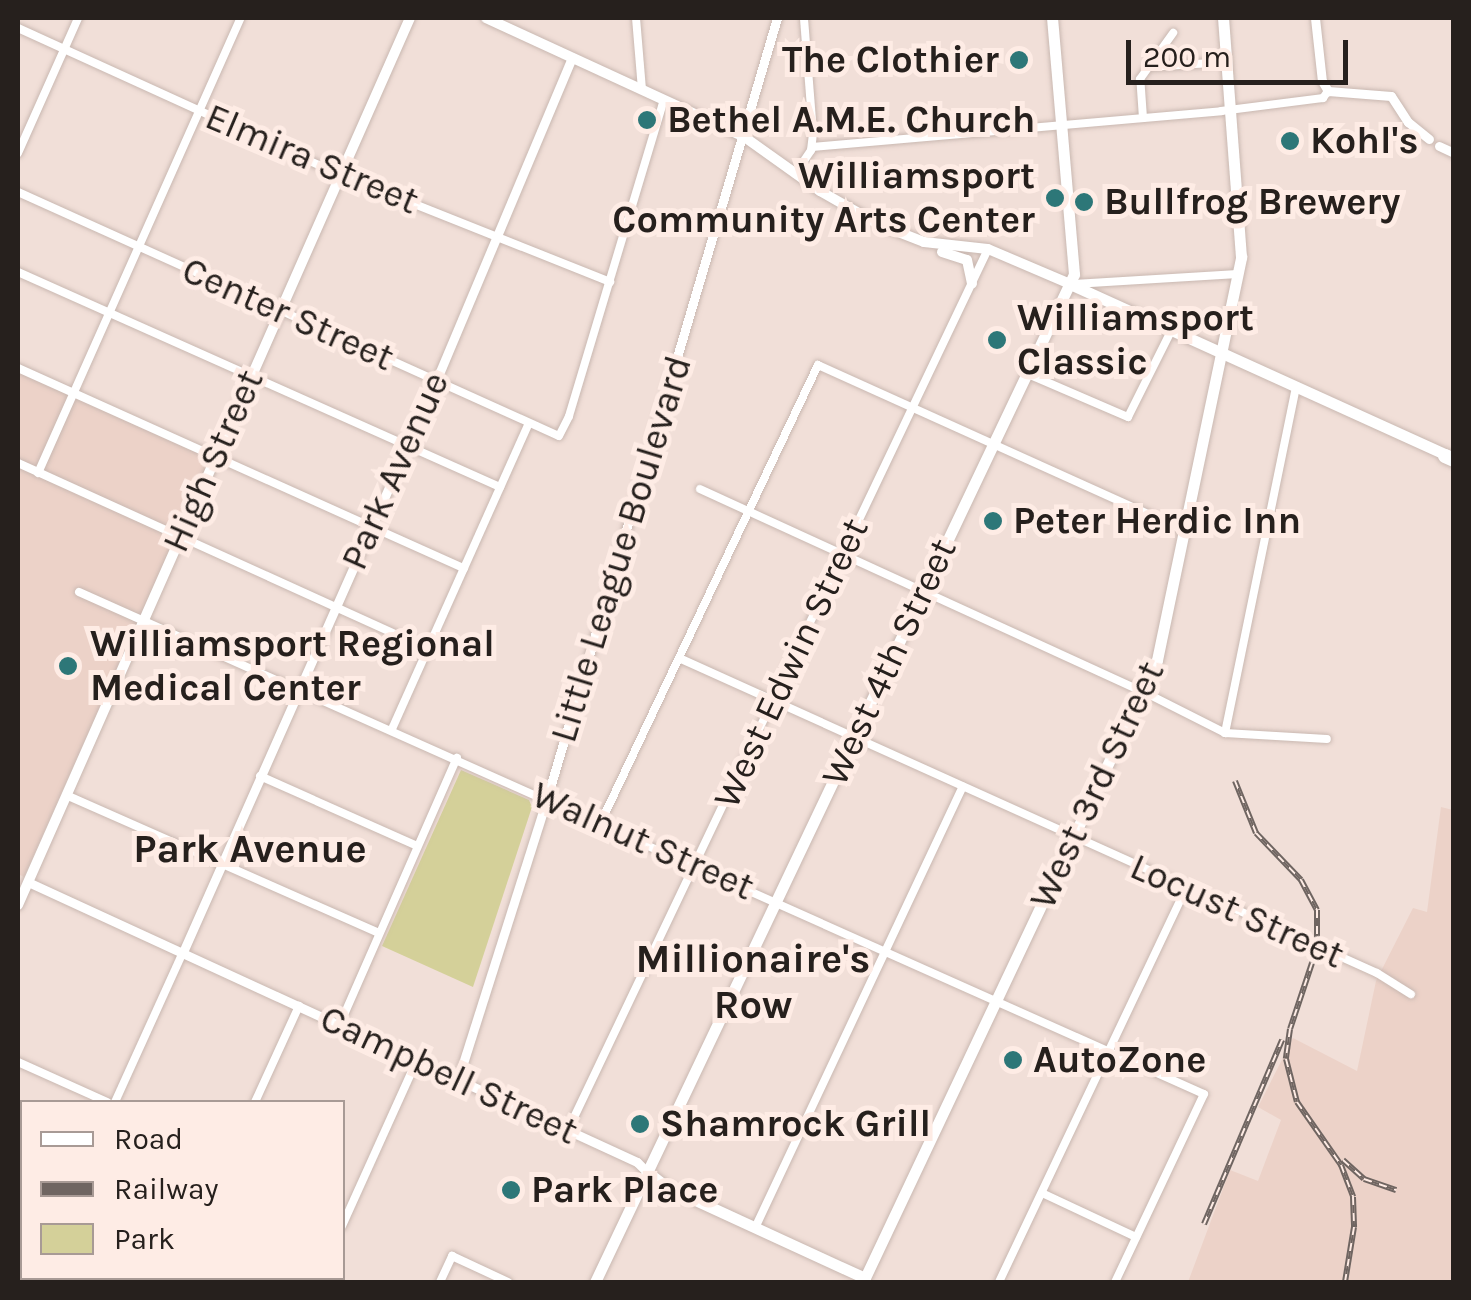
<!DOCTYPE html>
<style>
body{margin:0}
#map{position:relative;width:1471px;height:1300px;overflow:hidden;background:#f1dfd8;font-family:Karla,sans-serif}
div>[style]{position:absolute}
.built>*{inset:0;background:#ecd2c8}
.green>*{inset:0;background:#d4d099}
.roads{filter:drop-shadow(0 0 2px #c9b8b1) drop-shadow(0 0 2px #c9b8b1)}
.minor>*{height:8px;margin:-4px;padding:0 4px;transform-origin:4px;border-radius:4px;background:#fff}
.tertiary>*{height:9px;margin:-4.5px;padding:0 4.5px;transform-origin:4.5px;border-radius:4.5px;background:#fff}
.secondary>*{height:10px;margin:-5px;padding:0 5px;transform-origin:5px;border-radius:5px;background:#fff}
.primary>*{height:11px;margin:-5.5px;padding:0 5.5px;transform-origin:5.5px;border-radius:5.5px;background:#fff}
.motorway>*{height:14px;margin:-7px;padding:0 7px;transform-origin:7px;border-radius:7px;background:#fff}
.rail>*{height:6px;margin-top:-3px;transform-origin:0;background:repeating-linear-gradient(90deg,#feece5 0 8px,#6f6561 0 16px);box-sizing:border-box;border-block:2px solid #6f6561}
.dots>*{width:28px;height:28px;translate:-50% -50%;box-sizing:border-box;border:5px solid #feece5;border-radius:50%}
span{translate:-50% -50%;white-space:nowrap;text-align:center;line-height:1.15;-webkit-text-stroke:10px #feece5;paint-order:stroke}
.poi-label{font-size:38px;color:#26201d;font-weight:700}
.right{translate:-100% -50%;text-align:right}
.left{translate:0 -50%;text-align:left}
.street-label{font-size:38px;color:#26201d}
.neighbourhood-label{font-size:40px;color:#26201d;font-weight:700}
.frame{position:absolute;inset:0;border:20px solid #26201d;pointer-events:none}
.legend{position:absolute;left:20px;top:1100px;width:325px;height:180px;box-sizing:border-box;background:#feece5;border:2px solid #a89a95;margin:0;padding:12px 18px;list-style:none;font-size:30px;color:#26201d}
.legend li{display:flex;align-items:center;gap:20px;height:50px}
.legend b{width:50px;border:2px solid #a89a95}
.scale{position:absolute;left:1126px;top:40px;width:222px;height:45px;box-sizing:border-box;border:5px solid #26201d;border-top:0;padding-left:12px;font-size:30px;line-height:35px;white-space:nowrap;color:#26201d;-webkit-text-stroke:8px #feece5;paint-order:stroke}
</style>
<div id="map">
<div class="built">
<div style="clip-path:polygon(18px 372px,210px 459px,24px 877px,18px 874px)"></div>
<div style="clip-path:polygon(1441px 807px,1453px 810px,1453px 1282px,1188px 1282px,1230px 1170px,1258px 1181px,1281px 1120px,1258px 1107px,1293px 1038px,1357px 1071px,1376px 981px,1413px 908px,1427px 912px)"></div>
</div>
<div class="green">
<div style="clip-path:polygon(461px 770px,529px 800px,532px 807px,473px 987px,382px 946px)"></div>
</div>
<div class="roads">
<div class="minor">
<div style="left:636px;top:18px;width:71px;rotate:85.2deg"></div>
<div style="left:18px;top:28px;width:353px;rotate:24.5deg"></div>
<div style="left:339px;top:174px;width:292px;rotate:21.7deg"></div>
<div style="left:1148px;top:67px;width:79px;rotate:-3.6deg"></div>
<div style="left:1143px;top:118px;width:39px;rotate:-94deg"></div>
<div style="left:1140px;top:79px;width:57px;rotate:-54.3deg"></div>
<div style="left:812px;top:147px;width:411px;rotate:-5deg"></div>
<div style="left:1221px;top:111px;width:103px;rotate:-7.3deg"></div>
<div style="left:1323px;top:98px;width:9px;rotate:-54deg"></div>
<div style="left:18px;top:153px;width:148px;rotate:-66deg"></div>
<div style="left:795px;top:174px;width:29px;rotate:-56deg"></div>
<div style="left:811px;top:150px;width:17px;rotate:-83deg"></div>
<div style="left:813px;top:133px;width:115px;rotate:-94.5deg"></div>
<div style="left:18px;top:192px;width:593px;rotate:24.28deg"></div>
<div style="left:559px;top:436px;width:22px;rotate:-63deg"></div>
<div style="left:569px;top:416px;width:330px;rotate:-73.3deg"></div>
<div style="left:18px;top:272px;width:528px;rotate:24.04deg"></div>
<div style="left:1074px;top:284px;width:164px;rotate:-3.5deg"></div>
<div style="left:18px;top:368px;width:489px;rotate:24.2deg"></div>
<div style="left:1028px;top:374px;width:109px;rotate:23.3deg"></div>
<div style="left:1128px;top:417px;width:96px;rotate:-63.4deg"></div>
<div style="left:18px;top:463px;width:450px;rotate:24.4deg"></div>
<div style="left:38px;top:473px;width:498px;rotate:-66deg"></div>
<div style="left:700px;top:489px;width:488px;rotate:24.6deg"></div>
<div style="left:1144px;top:692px;width:91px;rotate:26.8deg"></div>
<div style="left:1225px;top:733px;width:102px;rotate:3.4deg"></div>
<div style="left:79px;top:592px;width:1232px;rotate:24.05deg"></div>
<div style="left:1204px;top:1094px;width:208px;rotate:115.3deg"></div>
<div style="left:679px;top:658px;width:766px;rotate:24.29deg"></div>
<div style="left:1377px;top:973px;width:40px;rotate:32deg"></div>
<div style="left:392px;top:729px;width:335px;rotate:-65.9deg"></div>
<div style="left:1225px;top:733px;width:353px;rotate:-78.4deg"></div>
<div style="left:260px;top:776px;width:172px;rotate:24deg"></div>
<div style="left:66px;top:795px;width:342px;rotate:23.8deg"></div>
<div style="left:601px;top:822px;width:506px;rotate:-64.6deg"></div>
<div style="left:818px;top:365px;width:401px;rotate:24.3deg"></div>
<div style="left:340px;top:1024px;width:291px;rotate:-66.3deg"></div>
<div style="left:18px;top:1062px;width:98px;rotate:24.2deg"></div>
<div style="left:115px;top:1102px;width:165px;rotate:-65.6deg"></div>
<div style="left:255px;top:1102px;width:106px;rotate:-65.4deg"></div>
<div style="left:568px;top:1130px;width:976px;rotate:-64.51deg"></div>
<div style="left:18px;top:1179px;width:4px;rotate:27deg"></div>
<div style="left:1042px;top:1193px;width:104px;rotate:25.1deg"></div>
<div style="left:342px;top:1226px;width:182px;rotate:-65.7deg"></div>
<div style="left:755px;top:1228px;width:488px;rotate:-64.8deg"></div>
<div style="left:239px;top:1278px;width:13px;rotate:18deg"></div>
<div style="left:35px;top:1282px;width:4px;rotate:-63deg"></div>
<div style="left:317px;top:1282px;width:4px;rotate:-63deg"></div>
<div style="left:440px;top:1282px;width:29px;rotate:-65deg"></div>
<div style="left:452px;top:1256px;width:62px;rotate:24.9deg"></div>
<div style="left:999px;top:1282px;width:436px;rotate:-64.6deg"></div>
</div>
<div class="tertiary">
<div style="left:1315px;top:18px;width:63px;rotate:83.7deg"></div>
<div style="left:1322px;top:81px;width:12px;rotate:59deg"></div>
<div style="left:1328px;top:91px;width:63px;rotate:4.5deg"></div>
<div style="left:1391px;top:96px;width:31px;rotate:57deg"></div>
<div style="left:1408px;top:122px;width:27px;rotate:39deg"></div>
<div style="left:1439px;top:146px;width:17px;rotate:25deg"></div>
<div style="left:28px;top:882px;width:670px;rotate:24.69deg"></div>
<div style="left:637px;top:1162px;width:14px;rotate:45deg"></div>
<div style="left:183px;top:952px;width:625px;rotate:-66.1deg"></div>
<div style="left:436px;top:381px;width:351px;rotate:-67.2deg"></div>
<div style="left:458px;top:1079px;width:295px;rotate:-72.4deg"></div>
<div style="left:547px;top:798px;width:813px;rotate:-73.57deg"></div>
</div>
<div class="secondary">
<div style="left:486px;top:18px;width:283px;rotate:24.7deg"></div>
<div style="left:743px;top:136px;width:95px;rotate:35.5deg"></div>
<div style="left:820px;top:191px;width:67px;rotate:29.6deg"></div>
<div style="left:878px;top:224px;width:49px;rotate:21.4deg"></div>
<div style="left:924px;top:242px;width:64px;rotate:6.2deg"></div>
<div style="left:988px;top:249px;width:89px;rotate:23.1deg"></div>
<div style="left:942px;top:252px;width:26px;rotate:18deg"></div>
<div style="left:967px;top:260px;width:24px;rotate:78deg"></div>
<div style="left:18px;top:905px;width:970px;rotate:-66.16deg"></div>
</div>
<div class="primary">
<div style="left:1070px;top:284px;width:421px;rotate:24.4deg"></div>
<div style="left:647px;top:1172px;width:25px;rotate:37deg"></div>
<div style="left:667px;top:1187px;width:218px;rotate:24.7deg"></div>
<div style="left:595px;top:1282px;width:1116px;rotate:-64.58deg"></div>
<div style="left:1074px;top:274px;width:257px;rotate:-94.9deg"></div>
<div style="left:863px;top:1282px;width:688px;rotate:-64.7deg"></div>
<div style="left:1157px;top:660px;width:412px;rotate:-78.2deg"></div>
<div style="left:1241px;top:257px;width:240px;rotate:-94.3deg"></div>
</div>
<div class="motorway">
<div style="left:1445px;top:456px;width:10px;rotate:24deg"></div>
</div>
</div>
<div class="rail">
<div style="left:1235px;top:781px;width:56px;rotate:68deg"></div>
<div style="left:1256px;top:833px;width:65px;rotate:46.2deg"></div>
<div style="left:1301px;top:880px;width:34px;rotate:62deg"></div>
<div style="left:1317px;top:910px;width:38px;rotate:90deg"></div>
<div style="left:1317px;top:948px;width:85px;rotate:108.4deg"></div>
<div style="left:1290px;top:1029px;width:30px;rotate:98deg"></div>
<div style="left:1286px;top:1059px;width:44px;rotate:75.7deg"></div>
<div style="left:1297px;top:1102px;width:77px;rotate:55.1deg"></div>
<div style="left:1341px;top:1165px;width:34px;rotate:69deg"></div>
<div style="left:1353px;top:1197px;width:30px;rotate:88deg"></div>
<div style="left:1354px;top:1227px;width:56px;rotate:99.3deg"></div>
<div style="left:1343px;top:1160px;width:28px;rotate:42deg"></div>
<div style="left:1364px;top:1179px;width:34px;rotate:19deg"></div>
<div style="left:1204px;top:1224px;width:200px;rotate:-67deg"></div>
</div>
<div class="dots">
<div style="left:1019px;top:60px;background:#2d7778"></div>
<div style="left:647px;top:120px;background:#2d7778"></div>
<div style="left:1290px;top:141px;background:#2d7778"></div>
<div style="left:1055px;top:198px;background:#2d7778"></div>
<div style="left:1084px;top:202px;background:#2d7778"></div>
<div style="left:997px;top:340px;background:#2d7778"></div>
<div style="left:993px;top:521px;background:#2d7778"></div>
<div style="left:68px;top:666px;background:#2d7778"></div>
<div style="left:1013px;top:1060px;background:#2d7778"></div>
<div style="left:640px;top:1124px;background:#2d7778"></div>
<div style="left:511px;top:1190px;background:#2d7778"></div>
</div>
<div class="poi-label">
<span class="right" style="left:999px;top:60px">The Clothier</span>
<span class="left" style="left:667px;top:120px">Bethel A.M.E. Church</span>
<span class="left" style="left:1310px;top:141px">Kohl's</span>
<span class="right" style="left:1035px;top:198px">Williamsport<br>Community Arts Center</span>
<span class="left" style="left:1104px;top:202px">Bullfrog Brewery</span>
<span class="left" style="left:1017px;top:340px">Williamsport<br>Classic</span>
<span class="left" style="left:1013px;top:521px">Peter Herdic Inn</span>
<span class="left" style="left:90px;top:666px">Williamsport Regional<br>Medical Center</span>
<span class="left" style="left:1033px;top:1060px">AutoZone</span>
<span class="left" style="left:660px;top:1124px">Shamrock Grill</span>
<span class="left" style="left:531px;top:1190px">Park Place</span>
</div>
<div class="street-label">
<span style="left:312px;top:159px;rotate:23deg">Elmira Street</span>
<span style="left:288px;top:314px;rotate:24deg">Center Street</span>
<span style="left:213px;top:461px;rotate:-66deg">High Street</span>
<span style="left:395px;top:471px;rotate:-66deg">Park Avenue</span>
<span style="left:621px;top:549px;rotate:-73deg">Little League Boulevard</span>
<span style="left:889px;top:662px;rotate:-65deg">West 4th Street</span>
<span style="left:791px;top:663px;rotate:-65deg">West Edwin Street</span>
<span style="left:1097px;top:785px;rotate:-65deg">West 3rd Street</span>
<span style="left:643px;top:841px;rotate:24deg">Walnut Street</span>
<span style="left:1237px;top:911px;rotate:24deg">Locust Street</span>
<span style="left:449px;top:1075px;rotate:25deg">Campbell Street</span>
</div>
<div class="neighbourhood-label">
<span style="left:250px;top:849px">Park Avenue</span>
<span style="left:753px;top:982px">Millionaire's<br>Row</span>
</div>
<div class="frame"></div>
<ul class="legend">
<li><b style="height:12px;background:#fff"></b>Road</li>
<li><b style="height:12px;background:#6f6561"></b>Railway</li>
<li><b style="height:28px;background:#d4d099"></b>Park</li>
</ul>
<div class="scale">200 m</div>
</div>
